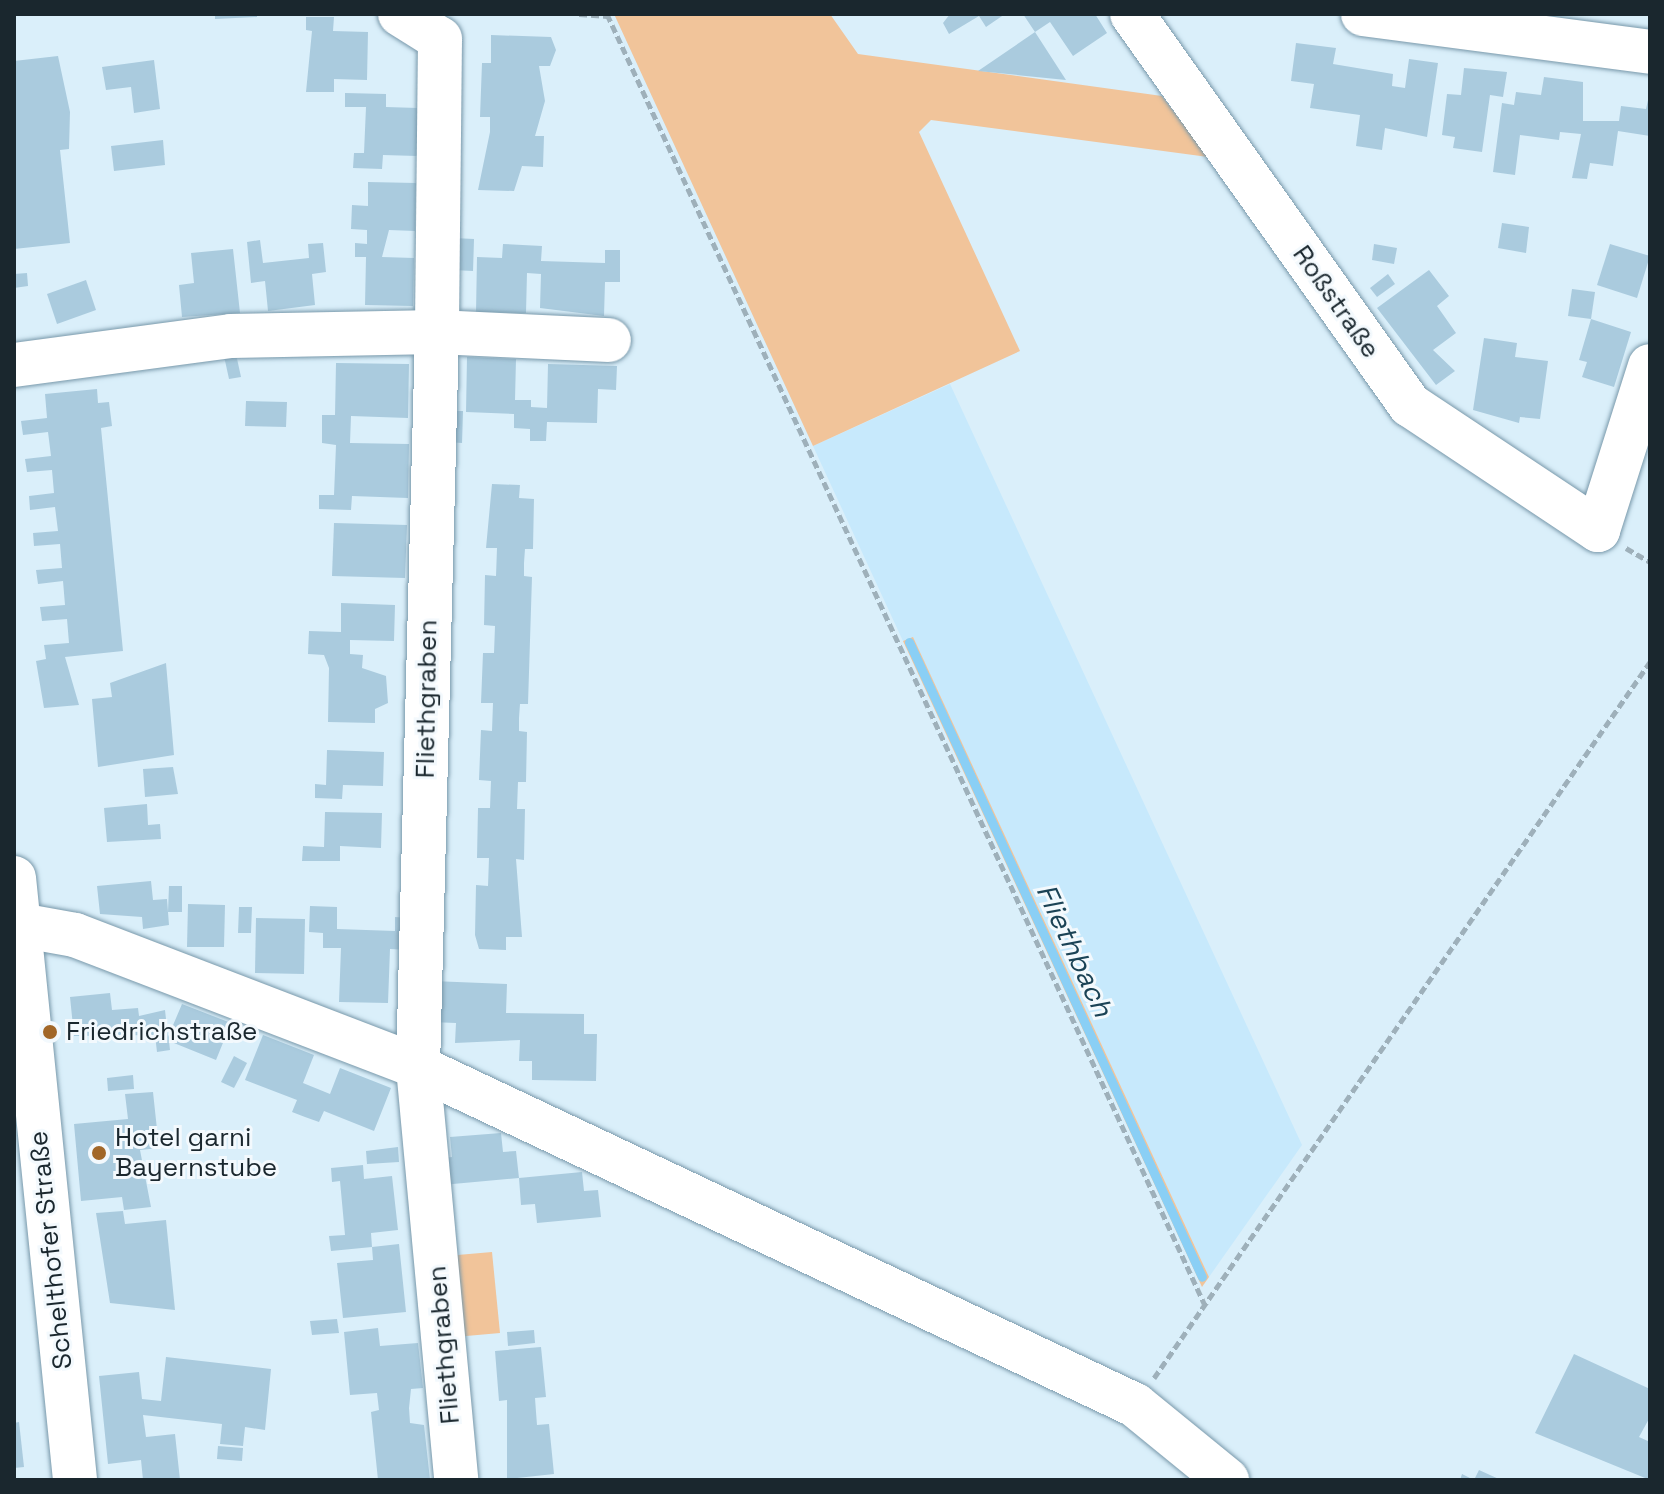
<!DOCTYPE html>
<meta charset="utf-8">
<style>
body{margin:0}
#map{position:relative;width:1664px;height:1494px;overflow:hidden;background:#daeffa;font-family:"Space Grotesk",sans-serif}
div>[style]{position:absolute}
.built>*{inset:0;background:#c7e9fc}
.green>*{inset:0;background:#f1c49a}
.stream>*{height:9px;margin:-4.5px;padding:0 4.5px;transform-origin:4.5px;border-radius:4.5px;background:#8acff5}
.building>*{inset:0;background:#aacbde}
.path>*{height:5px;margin-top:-2.5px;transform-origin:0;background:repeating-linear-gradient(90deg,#9eb0ba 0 8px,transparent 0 12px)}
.roads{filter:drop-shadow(0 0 2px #7898aa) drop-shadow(0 0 2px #7898aa)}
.minor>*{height:44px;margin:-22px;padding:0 22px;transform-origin:22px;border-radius:22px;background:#fff}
.dots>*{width:22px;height:22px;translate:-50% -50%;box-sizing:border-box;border:4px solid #f3f9fd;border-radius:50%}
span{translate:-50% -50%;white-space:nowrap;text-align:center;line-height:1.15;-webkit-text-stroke:6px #f3f9fd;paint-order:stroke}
.street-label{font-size:26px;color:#1a272e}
.poi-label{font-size:26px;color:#1a272e}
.left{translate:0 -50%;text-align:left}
.water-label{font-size:28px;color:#1b4356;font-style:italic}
.frame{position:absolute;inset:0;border:16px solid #1a272e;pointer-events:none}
</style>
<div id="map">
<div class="built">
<div style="clip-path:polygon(950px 384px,1302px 1145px,1209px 1277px,913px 638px,903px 641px,813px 446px)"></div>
</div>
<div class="green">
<div style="clip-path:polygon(614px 14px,830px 14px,858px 54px,1162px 96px,1208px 157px,931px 120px,919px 132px,1020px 351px,813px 446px)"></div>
<div style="clip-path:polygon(913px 637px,1209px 1277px,1202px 1287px,903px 641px)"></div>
<div style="clip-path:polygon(492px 1252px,500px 1333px,455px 1337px,446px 1256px)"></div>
</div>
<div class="stream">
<div style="left:909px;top:642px;width:699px;rotate:65.23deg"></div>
</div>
<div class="building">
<div style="clip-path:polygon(215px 14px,257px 14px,257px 17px,215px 19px)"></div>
<div style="clip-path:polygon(950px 14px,1005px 14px,986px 27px,979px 16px,949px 34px,943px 23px)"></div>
<div style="clip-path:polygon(1023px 14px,1095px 14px,1107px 33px,1073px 56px,1050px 22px,1035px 32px,1066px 80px,978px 71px,1035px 32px)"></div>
<div style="clip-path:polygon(306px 17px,334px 17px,333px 31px,368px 32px,367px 80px,334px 79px,334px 92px,306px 92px,312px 31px,306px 30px)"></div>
<div style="clip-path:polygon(491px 35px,551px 37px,556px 50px,550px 66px,539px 66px,545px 101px,535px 136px,544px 136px,543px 167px,522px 166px,514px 191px,478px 190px,490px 132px,490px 117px,480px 117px,482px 63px,491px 63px)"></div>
<div style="clip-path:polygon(1296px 43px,1336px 48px,1333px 64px,1393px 74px,1392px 86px,1405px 88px,1409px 59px,1438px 63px,1427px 137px,1385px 128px,1382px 150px,1356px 146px,1360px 115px,1310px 108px,1314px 84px,1291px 81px)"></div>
<div style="clip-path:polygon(58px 56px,70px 112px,69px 149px,60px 150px,70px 243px,14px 249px,14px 61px)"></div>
<div style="clip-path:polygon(154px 60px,160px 109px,134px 113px,131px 87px,106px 90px,102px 67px)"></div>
<div style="clip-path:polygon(1464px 68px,1507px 72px,1503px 97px,1490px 95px,1482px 152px,1453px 148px,1455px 137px,1442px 135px,1447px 94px,1461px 95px)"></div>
<div style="clip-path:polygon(1544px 77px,1583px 82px,1583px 121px,1619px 121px,1621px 106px,1646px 109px,1650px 91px,1650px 136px,1618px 131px,1613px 166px,1590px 163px,1587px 179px,1572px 178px,1581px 134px,1560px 132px,1559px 140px,1520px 135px,1515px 175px,1493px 172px,1502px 103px,1514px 105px,1516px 92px,1541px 95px)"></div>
<div style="clip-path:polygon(345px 93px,386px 94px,386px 107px,418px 108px,417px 156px,383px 155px,382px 169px,353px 168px,354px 153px,364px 153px,366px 107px,345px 107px)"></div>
<div style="clip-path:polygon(163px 140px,165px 165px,114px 171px,111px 146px)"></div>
<div style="clip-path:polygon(368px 182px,416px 183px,415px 231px,389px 230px,382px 257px,414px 258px,413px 306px,365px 305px,366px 257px,355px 257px,355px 243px,367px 244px,367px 230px,351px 229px,352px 205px,368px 206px)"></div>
<div style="clip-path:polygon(1502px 223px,1529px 227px,1526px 253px,1498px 248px)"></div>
<div style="clip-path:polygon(454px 238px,474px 239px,473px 271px,453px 270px)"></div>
<div style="clip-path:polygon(260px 240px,263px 263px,309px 258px,308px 244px,323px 243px,326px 272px,312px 274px,315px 305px,268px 311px,265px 281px,251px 283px,247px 242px)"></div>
<div style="clip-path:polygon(503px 244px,542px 246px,541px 261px,605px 263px,605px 250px,620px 250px,620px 282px,605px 282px,604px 316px,540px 308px,541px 274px,527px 273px,526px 313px,476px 312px,477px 257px,502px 258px)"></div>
<div style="clip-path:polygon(1374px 244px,1397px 248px,1394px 264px,1372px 260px)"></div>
<div style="clip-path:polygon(1610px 244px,1650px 256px,1637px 298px,1597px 285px)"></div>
<div style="clip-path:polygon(233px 249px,240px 313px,182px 317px,179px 285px,194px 283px,191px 253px)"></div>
<div style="clip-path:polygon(1429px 270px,1449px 296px,1437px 306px,1456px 333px,1433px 350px,1455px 371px,1436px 385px,1377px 308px)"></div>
<div style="clip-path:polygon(27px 273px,28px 286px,14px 288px,14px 274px)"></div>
<div style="clip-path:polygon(1388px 274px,1395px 284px,1377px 297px,1370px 288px)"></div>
<div style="clip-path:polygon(86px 280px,96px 310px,57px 324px,47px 294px)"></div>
<div style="clip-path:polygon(1572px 289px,1595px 292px,1591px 319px,1568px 316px)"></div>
<div style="clip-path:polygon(1591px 319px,1631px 332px,1614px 387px,1582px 377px,1587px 362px,1579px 360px)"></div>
<div style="clip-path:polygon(1484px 338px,1517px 343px,1515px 357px,1548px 361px,1540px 419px,1520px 417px,1519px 423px,1473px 410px)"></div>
<div style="clip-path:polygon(236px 354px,241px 377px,229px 379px,224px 356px)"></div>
<div style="clip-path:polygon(467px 357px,516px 359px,515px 400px,531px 400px,531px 407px,547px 408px,548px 364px,617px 366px,616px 390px,598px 389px,597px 423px,547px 422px,546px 441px,530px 441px,530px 429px,514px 428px,514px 414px,466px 412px)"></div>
<div style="clip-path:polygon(336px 363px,409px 364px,408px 418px,351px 416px,350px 443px,409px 444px,408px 498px,352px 496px,351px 510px,319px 509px,319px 495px,334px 495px,336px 445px,322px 443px,322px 415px,335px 415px)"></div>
<div style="clip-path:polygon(97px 389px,98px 403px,109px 402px,112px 426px,101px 428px,123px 651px,65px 657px,79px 705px,44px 708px,36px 661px,46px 659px,44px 645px,69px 643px,67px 619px,42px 621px,40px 607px,65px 605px,63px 581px,38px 584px,36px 570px,62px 568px,60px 544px,34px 546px,33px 533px,58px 531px,55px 507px,30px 510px,29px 496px,54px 493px,52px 470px,27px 472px,25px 459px,51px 456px,48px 432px,23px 435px,21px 421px,47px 418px,45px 394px)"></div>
<div style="clip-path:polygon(246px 401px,287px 402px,286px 427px,245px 426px)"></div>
<div style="clip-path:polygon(449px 411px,463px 411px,462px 443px,448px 442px)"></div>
<div style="clip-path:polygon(492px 484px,520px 485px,519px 498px,534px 499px,533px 549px,525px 549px,524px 563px,524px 576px,532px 577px,528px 704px,520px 704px,519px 718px,519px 731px,527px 732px,526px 782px,518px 782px,517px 809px,525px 809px,524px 860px,516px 859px,522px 937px,506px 937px,506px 950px,479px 949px,475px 935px,476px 885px,488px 886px,489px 858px,477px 858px,478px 808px,490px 808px,491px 781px,479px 780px,481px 730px,492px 731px,493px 703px,481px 703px,483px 653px,494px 653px,495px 626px,484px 625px,485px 575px,496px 576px,497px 548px,486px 548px)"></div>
<div style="clip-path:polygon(334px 523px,407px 525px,405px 578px,332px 576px)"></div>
<div style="clip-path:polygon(341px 603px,395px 605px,394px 641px,350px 640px,350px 654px,363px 655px,362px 668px,386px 676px,388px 703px,375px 709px,375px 723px,328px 722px,329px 668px,324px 655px,308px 654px,309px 631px,341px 632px)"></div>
<div style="clip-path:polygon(166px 663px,174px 755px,98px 767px,92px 699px,112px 697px,110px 683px)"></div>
<div style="clip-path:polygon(327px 750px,384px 752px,383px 786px,343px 785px,342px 799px,315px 798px,315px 784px,326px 785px)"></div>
<div style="clip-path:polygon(173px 767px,178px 794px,145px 797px,143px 769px)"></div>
<div style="clip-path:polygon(147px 804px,148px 825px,160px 824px,161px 839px,107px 842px,104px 808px)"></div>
<div style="clip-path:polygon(325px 812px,382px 813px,381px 848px,340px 846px,340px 861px,302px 861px,303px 846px,324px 847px)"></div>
<div style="clip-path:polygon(151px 881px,153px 900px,167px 899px,169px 925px,143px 929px,142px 917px,100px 914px,97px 886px)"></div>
<div style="clip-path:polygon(169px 886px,182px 886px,182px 912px,168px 912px)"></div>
<div style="clip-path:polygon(188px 904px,225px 905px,224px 947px,187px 947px)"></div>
<div style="clip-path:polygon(310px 906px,337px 907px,337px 929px,395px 931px,395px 917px,409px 918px,408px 950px,390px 949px,388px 1003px,339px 1002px,341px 948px,323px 948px,323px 933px,309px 932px)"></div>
<div style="clip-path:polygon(239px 907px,252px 907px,251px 933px,238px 933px)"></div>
<div style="clip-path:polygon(256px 918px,305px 919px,304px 974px,255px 973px)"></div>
<div style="clip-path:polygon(432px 981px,507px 984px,506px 1013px,584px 1014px,584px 1034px,597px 1034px,596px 1081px,532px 1080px,532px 1061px,519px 1061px,520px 1040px,455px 1043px,456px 1023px,431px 1022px)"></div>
<div style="clip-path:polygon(110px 993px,112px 1010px,138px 1008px,139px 1016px,165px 1010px,168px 1037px,182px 1004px,231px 1023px,216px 1060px,169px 1041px,170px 1050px,157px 1052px,155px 1035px,74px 1036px,70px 997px)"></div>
<div style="clip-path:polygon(263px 1035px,314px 1055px,303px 1083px,330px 1094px,340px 1068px,391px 1088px,374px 1131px,324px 1111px,319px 1122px,305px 1117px,292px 1112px,297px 1100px,245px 1080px)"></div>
<div style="clip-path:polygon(234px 1056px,247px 1063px,234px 1088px,221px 1082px)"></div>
<div style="clip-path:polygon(133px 1075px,134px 1089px,108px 1091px,107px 1078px)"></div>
<div style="clip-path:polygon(153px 1092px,159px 1148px,140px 1150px,151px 1207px,124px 1210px,122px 1197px,81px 1201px,74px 1124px,128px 1119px,125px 1094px)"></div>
<div style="clip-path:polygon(501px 1133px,503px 1152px,516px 1151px,519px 1178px,442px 1185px,439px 1158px,452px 1157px,450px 1137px)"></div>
<div style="clip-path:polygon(398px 1147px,399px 1162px,367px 1164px,366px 1151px)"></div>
<div style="clip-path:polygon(363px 1165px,364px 1179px,392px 1176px,398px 1230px,371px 1233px,372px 1247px,399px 1244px,406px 1312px,343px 1318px,337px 1263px,373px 1260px,372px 1247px,331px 1251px,329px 1236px,345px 1235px,340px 1181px,332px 1182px,331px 1168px)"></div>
<div style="clip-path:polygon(582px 1172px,584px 1191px,598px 1190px,601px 1217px,537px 1223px,535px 1204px,521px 1205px,519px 1178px)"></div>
<div style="clip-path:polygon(123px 1211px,125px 1224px,166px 1220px,175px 1310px,110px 1303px,96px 1213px)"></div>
<div style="clip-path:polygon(337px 1319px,339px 1333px,312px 1335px,310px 1321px)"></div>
<div style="clip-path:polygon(378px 1328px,380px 1346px,418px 1343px,423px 1388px,411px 1389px,409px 1408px,410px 1423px,424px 1425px,430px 1480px,378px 1480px,371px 1412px,379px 1410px,377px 1393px,350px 1395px,344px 1332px)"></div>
<div style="clip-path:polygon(534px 1330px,535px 1343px,508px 1346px,507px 1332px)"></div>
<div style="clip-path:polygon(541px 1347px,546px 1397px,535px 1398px,536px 1412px,537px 1425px,549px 1424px,554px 1474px,507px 1479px,507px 1400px,499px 1401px,495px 1351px)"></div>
<div style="clip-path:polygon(1574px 1354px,1650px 1389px,1650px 1417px,1639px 1437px,1650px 1442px,1650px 1480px,1535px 1433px)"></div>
<div style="clip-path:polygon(166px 1357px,271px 1369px,265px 1430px,245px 1427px,243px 1446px,220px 1444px,222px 1424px,143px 1415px,146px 1437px,175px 1434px,180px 1480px,143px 1480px,141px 1460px,108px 1464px,99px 1376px,139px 1372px,142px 1399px,161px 1401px)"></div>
<div style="clip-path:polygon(19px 1422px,24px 1467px,14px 1468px,14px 1423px)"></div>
<div style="clip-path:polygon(218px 1446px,243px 1448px,242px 1461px,217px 1459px)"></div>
<div style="clip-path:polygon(1479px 1470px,1501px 1480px,1460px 1480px,1462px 1474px,1474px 1480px)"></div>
</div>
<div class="path">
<div style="left:579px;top:14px;width:29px;rotate:4deg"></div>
<div style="left:607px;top:14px;width:1421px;rotate:65.15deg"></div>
<div style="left:1626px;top:548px;width:28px;rotate:30deg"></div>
<div style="left:1154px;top:1378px;width:871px;rotate:-55.29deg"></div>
</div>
<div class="roads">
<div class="minor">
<div style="left:400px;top:14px;width:47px;rotate:32deg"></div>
<div style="left:440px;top:39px;width:293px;rotate:90.6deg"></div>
<div style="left:437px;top:332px;width:172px;rotate:2.7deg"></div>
<div style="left:1132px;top:14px;width:480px;rotate:54.6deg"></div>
<div style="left:1410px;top:405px;width:226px;rotate:33.6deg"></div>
<div style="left:1598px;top:530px;width:172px;rotate:-72.4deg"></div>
<div style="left:1363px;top:14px;width:290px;rotate:7.5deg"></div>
<div style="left:14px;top:365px;width:219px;rotate:-7.6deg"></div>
<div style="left:231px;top:336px;width:206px;rotate:-1.1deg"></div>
<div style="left:437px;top:332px;width:735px;rotate:91.48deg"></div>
<div style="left:418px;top:1067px;width:415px;rotate:84.7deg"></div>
<div style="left:14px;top:878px;width:605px;rotate:84.21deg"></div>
<div style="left:14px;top:924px;width:62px;rotate:10.2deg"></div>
<div style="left:75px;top:935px;width:368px;rotate:21deg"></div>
<div style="left:418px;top:1067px;width:793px;rotate:25.24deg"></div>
<div style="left:1135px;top:1405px;width:119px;rotate:39.2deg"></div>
</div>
</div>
<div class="dots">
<div style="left:50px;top:1032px;background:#a26728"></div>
<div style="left:99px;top:1153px;background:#a26728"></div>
</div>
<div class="street-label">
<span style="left:1336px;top:302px;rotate:55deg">Roßstraße</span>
<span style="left:427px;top:699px;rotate:-89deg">Fliethgraben</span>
<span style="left:51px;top:1250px;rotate:-96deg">Schelthofer Straße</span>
<span style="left:444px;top:1345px;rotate:-95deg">Fliethgraben</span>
</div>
<div class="poi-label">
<span class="left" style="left:66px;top:1032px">Friedrichstraße</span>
<span class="left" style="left:115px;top:1153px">Hotel garni<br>Bayernstube</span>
</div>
<div class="water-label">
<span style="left:1075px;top:950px;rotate:65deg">Fliethbach</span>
</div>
<div class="frame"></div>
</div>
